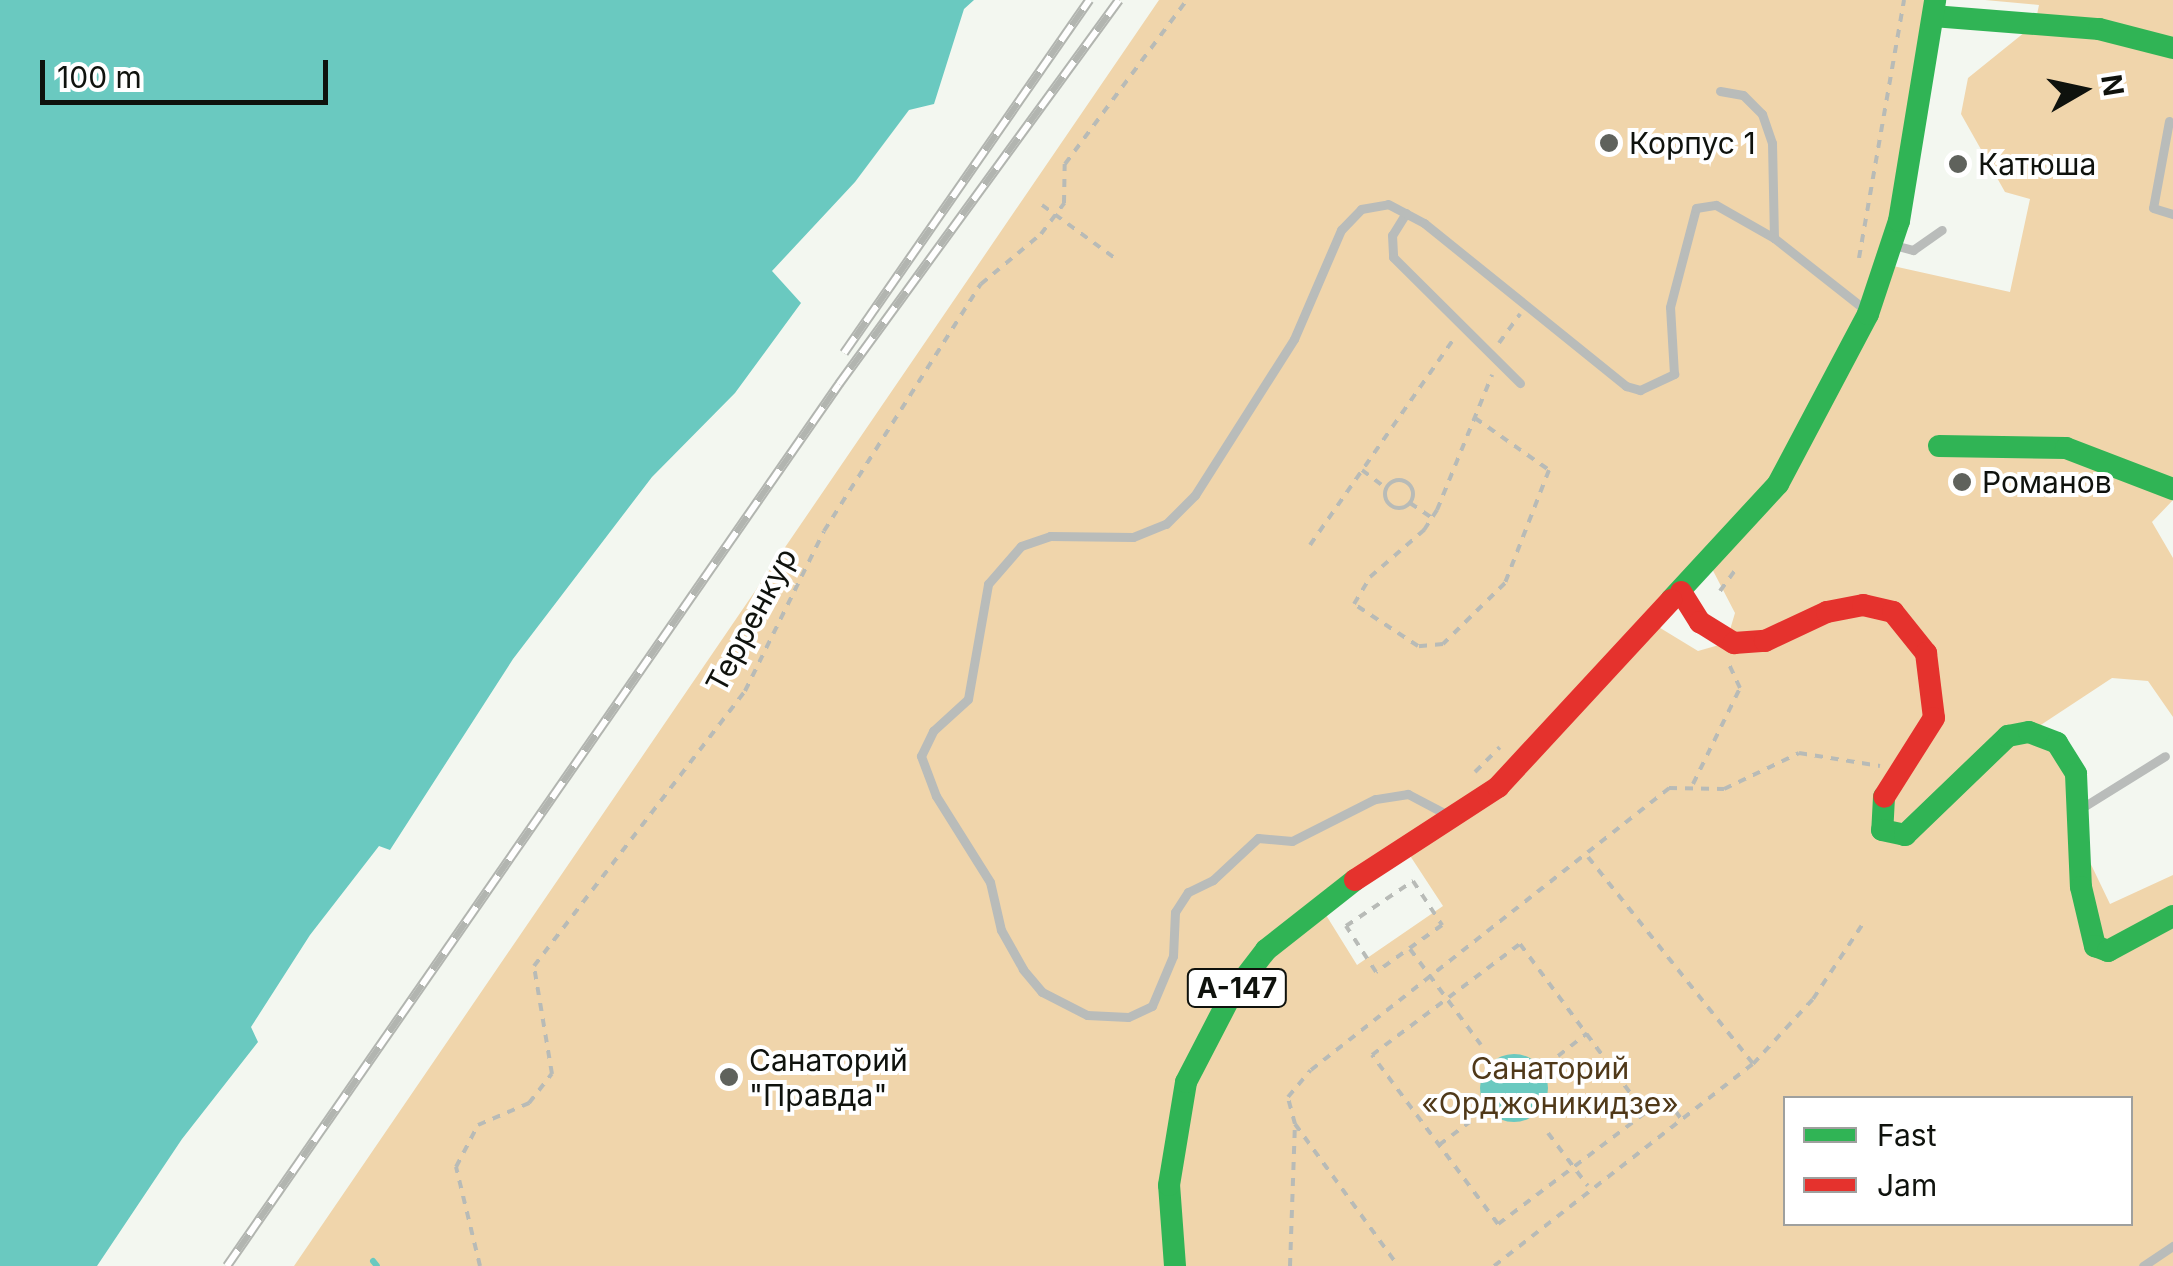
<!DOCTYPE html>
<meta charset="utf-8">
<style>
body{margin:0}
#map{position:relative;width:2173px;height:1266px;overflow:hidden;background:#f3f7f0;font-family:Inter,sans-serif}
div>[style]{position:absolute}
.green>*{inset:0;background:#f0d5ab}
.water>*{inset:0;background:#6ac9c0}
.round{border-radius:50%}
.stream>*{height:6px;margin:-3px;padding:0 3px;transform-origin:3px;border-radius:3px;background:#6ac9c0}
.path>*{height:4px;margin-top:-2px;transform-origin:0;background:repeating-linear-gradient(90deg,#b8bbb7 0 8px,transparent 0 16px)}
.path>.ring{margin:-2px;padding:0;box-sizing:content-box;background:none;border:4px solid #b8bbb7;border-radius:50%}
.lane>*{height:9px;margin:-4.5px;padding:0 4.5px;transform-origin:4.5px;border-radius:4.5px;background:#b9bcba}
.fast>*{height:22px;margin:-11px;padding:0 11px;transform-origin:11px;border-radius:11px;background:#30b455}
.jam>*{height:22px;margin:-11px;padding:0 11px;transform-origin:11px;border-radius:11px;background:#e5322d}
.rail>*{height:10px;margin-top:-5px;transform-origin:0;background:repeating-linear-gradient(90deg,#fff 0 19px,#b2b5b0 0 38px);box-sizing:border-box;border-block:2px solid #b2b5b0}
.dots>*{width:28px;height:28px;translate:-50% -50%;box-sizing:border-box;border:5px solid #fff;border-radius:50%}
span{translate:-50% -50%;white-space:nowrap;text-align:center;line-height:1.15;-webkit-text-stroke:8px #fff;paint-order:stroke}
.shield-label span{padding:2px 8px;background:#fff;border:2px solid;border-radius:8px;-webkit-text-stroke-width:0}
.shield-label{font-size:28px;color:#0f120d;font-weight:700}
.poi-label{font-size:30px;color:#0f120d}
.left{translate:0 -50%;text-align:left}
.street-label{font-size:30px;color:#0f120d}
.park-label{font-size:30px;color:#503919}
.legend{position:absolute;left:1783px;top:1096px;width:350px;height:130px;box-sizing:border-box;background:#fff;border:2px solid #9fa09e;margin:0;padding:12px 18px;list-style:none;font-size:30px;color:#0f120d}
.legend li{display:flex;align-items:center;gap:20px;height:50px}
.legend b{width:50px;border:2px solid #9fa09e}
.north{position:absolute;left:2033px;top:40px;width:100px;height:100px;-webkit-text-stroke:8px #fff;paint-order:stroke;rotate:81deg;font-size:28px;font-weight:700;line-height:40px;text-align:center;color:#0f120d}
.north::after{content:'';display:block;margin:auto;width:35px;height:45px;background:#0f120d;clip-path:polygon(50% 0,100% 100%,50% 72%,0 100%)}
.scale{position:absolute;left:40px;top:60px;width:288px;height:45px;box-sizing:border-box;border:5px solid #0f120d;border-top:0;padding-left:12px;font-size:30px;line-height:35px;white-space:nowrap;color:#0f120d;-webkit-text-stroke:8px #fff;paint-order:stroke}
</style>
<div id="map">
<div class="green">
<div style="clip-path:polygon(evenodd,1159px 0,1934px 0,1884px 264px,2010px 292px,2030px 199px,2005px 192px,1961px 114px,1968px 78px,2035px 24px,2039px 5px,1985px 0,2173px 0,2173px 500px,2152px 522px,2173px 558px,2173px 717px,2148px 681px,2112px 678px,2030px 732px,2068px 755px,2085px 852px,2110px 904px,2173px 875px,2173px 1266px,294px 1266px,1159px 0,1708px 561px,1735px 613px,1726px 643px,1698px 651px,1652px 623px,1708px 561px,1159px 0,1405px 848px,1443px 906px,1357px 965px,1321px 907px,1405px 848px,1159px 0,1786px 1098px,2130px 1098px,2130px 1224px,1786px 1224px,1786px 1098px)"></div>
</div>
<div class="water">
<div style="clip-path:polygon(0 0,974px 0,964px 9px,934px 104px,909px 110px,855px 182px,772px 271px,801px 303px,735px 393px,652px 477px,513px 659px,390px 850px,379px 846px,310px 935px,251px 1027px,258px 1042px,182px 1139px,97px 1266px,0 1266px)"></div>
<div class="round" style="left:1480px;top:1054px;width:68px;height:68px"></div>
</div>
<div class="stream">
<div style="left:373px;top:1261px;width:6px;rotate:51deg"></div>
</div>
<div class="path">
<div style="left:1042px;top:205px;width:92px;rotate:36.1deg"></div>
<div style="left:1859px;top:258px;width:262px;rotate:-80.1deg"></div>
<div style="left:1499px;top:343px;width:36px;rotate:-54deg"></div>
<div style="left:1475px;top:418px;width:90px;rotate:35.1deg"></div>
<div style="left:1549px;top:470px;width:121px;rotate:111.3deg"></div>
<div style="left:1505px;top:583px;width:87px;rotate:135.5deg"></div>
<div style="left:1443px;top:644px;width:25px;rotate:175deg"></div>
<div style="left:1418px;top:646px;width:77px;rotate:-146.7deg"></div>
<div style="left:1354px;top:604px;width:31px;rotate:-59deg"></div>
<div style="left:1370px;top:577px;width:72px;rotate:-41deg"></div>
<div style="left:1424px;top:530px;width:24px;rotate:-57deg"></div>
<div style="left:1437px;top:510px;width:146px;rotate:-67.8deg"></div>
<div style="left:1362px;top:470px;width:30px;rotate:37deg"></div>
<div class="ring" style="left:1385px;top:480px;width:24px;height:24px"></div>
<div style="left:1410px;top:503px;width:25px;rotate:34deg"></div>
<div style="left:1310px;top:545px;width:254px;rotate:-55.1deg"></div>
<div style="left:1720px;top:591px;width:31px;rotate:-54deg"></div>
<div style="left:1475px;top:772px;width:35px;rotate:-45deg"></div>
<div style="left:1693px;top:784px;width:107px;rotate:-63.9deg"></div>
<div style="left:1740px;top:688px;width:29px;rotate:-115deg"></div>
<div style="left:1588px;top:857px;width:265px;rotate:51.4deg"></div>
<div style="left:1413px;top:881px;width:53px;rotate:56.6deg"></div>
<div style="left:1442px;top:925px;width:81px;rotate:144.5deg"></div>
<div style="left:1376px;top:972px;width:55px;rotate:-123.1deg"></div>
<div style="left:1346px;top:926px;width:81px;rotate:-33.9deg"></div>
<div style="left:1520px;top:944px;width:210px;rotate:53.5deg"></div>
<div style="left:1645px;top:1113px;width:184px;rotate:142.9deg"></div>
<div style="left:1498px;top:1224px;width:211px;rotate:-126.7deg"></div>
<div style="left:1372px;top:1055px;width:185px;rotate:-36.9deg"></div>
<div style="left:1410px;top:949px;width:119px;rotate:53.5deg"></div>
<div style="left:1558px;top:1056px;width:37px;rotate:-38deg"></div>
<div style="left:1645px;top:1113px;width:26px;rotate:-36deg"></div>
<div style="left:1666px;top:1098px;width:29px;rotate:54deg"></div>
<div style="left:1295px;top:1124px;width:175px;rotate:54deg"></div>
<div style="left:1548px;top:1133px;width:66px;rotate:53deg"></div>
<div style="left:1439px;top:1145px;width:39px;rotate:-37deg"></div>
<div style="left:480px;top:1266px;width:102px;rotate:-103.6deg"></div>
<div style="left:456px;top:1167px;width:47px;rotate:-62.4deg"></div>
<div style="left:478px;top:1125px;width:56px;rotate:-23.3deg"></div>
<div style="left:529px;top:1103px;width:37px;rotate:-52deg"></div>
<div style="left:552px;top:1074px;width:109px;rotate:-99.5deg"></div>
<div style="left:534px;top:966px;width:347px;rotate:-52.5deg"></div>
<div style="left:745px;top:691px;width:178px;rotate:-63.7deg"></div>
<div style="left:824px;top:531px;width:293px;rotate:-57.6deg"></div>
<div style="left:981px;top:284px;width:78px;rotate:-39.8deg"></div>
<div style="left:1041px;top:234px;width:39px;rotate:-53deg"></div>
<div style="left:1064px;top:203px;width:39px;rotate:-89deg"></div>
<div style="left:1065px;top:164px;width:204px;rotate:-53.4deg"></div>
<div style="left:1290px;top:1266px;width:142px;rotate:-88deg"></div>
<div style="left:1295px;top:1124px;width:28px;rotate:-105deg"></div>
<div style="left:1288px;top:1097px;width:35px;rotate:-50deg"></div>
<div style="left:1311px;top:1070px;width:456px;rotate:-38.2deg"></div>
<div style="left:1669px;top:788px;width:55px;rotate:1deg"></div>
<div style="left:1724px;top:789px;width:83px;rotate:-25.6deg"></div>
<div style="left:1799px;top:753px;width:82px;rotate:9.1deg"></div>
<div style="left:1494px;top:1266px;width:328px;rotate:-38deg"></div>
<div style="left:1753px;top:1064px;width:88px;rotate:-47.3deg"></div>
<div style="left:1813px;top:999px;width:89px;rotate:-56.5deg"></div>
</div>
<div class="lane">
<div style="left:1720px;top:91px;width:23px;rotate:10deg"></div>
<div style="left:1743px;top:95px;width:27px;rotate:45deg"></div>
<div style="left:1762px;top:114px;width:31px;rotate:71deg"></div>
<div style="left:1772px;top:143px;width:95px;rotate:88.8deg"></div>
<div style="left:1774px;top:238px;width:113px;rotate:38.2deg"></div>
<div style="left:2169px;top:121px;width:88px;rotate:100.4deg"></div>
<div style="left:2153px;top:208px;width:21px;rotate:17deg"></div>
<div style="left:1406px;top:213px;width:26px;rotate:122deg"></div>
<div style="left:1392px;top:235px;width:22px;rotate:87deg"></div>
<div style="left:1393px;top:257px;width:179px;rotate:44.8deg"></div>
<div style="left:1894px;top:245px;width:20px;rotate:15deg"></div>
<div style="left:1913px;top:250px;width:35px;rotate:-35deg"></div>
<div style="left:2080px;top:809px;width:100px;rotate:-31.9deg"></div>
<div style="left:1444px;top:813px;width:41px;rotate:-152.2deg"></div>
<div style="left:1408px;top:794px;width:33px;rotate:171deg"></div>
<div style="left:1375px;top:799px;width:93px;rotate:153.2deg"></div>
<div style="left:1292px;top:841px;width:34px;rotate:-175deg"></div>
<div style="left:1258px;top:838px;width:62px;rotate:137deg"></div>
<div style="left:1213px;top:880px;width:28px;rotate:154deg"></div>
<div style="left:1188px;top:892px;width:24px;rotate:123deg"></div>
<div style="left:1175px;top:912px;width:44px;rotate:92.6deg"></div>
<div style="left:1173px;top:956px;width:54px;rotate:112.8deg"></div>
<div style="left:1152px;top:1006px;width:26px;rotate:155deg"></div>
<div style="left:1128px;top:1017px;width:41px;rotate:-177.2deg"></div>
<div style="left:1087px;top:1015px;width:51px;rotate:-152.9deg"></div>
<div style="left:1042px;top:992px;width:30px;rotate:-130deg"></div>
<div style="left:1023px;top:969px;width:45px;rotate:-119.4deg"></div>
<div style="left:1001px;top:930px;width:49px;rotate:-102.9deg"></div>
<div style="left:990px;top:882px;width:102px;rotate:-122.1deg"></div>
<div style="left:936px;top:796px;width:43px;rotate:-110.6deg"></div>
<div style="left:921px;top:756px;width:28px;rotate:-64deg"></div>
<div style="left:933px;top:731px;width:47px;rotate:-42.4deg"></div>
<div style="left:968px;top:699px;width:117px;rotate:-80.1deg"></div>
<div style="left:988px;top:584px;width:50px;rotate:-49deg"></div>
<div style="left:1021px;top:546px;width:31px;rotate:-19deg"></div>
<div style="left:1050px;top:536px;width:83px;rotate:0.7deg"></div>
<div style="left:1133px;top:537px;width:35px;rotate:-22deg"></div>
<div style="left:1166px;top:524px;width:41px;rotate:-45deg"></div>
<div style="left:1195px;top:495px;width:185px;rotate:-57.6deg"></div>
<div style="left:1294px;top:339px;width:119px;rotate:-66.7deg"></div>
<div style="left:1341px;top:230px;width:29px;rotate:-46deg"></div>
<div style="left:1361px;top:209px;width:27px;rotate:-10deg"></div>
<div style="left:1388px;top:204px;width:41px;rotate:27.8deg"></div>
<div style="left:1424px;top:223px;width:260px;rotate:38.9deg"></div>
<div style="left:1626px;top:386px;width:15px;rotate:16deg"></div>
<div style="left:1640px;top:390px;width:38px;rotate:-25deg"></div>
<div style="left:1674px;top:374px;width:67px;rotate:-93.4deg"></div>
<div style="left:1670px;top:307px;width:102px;rotate:-75.3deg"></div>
<div style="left:1696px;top:208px;width:20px;rotate:-9deg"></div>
<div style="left:1716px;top:205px;width:67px;rotate:29.6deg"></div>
<div style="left:2143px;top:1266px;width:36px;rotate:-34deg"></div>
</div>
<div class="fast">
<div style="left:1933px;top:16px;width:167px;rotate:4.5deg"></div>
<div style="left:2099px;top:29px;width:76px;rotate:14.4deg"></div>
<div style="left:1939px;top:446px;width:127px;rotate:0.9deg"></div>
<div style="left:2066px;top:448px;width:115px;rotate:21deg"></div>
<div style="left:1671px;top:600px;width:158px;rotate:-47.3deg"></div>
<div style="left:1778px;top:484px;width:192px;rotate:-62.1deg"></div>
<div style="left:1868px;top:314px;width:98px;rotate:-71.6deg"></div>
<div style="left:1899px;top:221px;width:224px;rotate:-80.7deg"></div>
<div style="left:1884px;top:797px;width:33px;rotate:93deg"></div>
<div style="left:1882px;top:830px;width:24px;rotate:12deg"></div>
<div style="left:1905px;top:835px;width:143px;rotate:-43.9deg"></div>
<div style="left:2008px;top:736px;width:21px;rotate:-11deg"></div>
<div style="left:2029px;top:732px;width:30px;rotate:21deg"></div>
<div style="left:2057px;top:743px;width:36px;rotate:58deg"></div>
<div style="left:2076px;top:774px;width:113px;rotate:87.5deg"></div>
<div style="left:2081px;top:887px;width:61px;rotate:76.7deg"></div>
<div style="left:2095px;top:946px;width:14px;rotate:21deg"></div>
<div style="left:2108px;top:951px;width:74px;rotate:-28.3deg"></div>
<div style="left:1175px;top:1266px;width:81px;rotate:-94.2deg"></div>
<div style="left:1169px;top:1185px;width:104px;rotate:-80.6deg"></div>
<div style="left:1186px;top:1082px;width:96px;rotate:-62.6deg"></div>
<div style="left:1230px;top:997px;width:59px;rotate:-52.5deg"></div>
<div style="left:1266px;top:950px;width:113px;rotate:-38.2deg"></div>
</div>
<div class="jam">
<div style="left:1681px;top:592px;width:36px;rotate:58deg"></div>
<div style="left:1700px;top:622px;width:40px;rotate:32deg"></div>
<div style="left:1734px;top:643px;width:31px;rotate:-4deg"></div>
<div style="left:1765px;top:641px;width:68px;rotate:-25.1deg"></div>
<div style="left:1827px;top:612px;width:37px;rotate:-11deg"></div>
<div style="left:1863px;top:605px;width:31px;rotate:13deg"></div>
<div style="left:1893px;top:612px;width:53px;rotate:51.2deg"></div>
<div style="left:1926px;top:653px;width:65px;rotate:83deg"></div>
<div style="left:1934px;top:718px;width:93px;rotate:122.3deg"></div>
<div style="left:1355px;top:880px;width:171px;rotate:-33deg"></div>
<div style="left:1498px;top:787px;width:255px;rotate:-47.2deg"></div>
</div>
<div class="rail">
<div style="left:844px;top:353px;width:430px;rotate:-55.2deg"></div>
<div style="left:227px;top:1266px;width:1074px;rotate:-55.24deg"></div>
<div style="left:839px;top:384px;width:475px;rotate:-53.9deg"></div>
</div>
<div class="dots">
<div style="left:1609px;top:143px;background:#5f625c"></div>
<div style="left:1958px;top:164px;background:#5f625c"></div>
<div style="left:1962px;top:482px;background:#5f625c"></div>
<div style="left:729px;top:1077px;background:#5f625c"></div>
</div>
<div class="shield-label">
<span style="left:1237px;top:988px">А-147</span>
</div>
<div class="poi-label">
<span class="left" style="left:1629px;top:143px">Корпус 1</span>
<span class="left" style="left:1978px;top:164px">Катюша</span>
<span class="left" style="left:1982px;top:482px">Романов</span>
<span class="left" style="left:749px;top:1077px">Санаторий<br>"Правда"</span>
</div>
<div class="street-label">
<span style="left:751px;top:620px;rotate:-62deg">Терренкур</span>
</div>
<div class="park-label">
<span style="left:1550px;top:1085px">Санаторий<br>«Орджоникидзе»</span>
</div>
<ul class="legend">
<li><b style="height:12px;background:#30b455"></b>Fast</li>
<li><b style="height:12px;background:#e5322d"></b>Jam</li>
</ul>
<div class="north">N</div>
<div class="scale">100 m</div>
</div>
